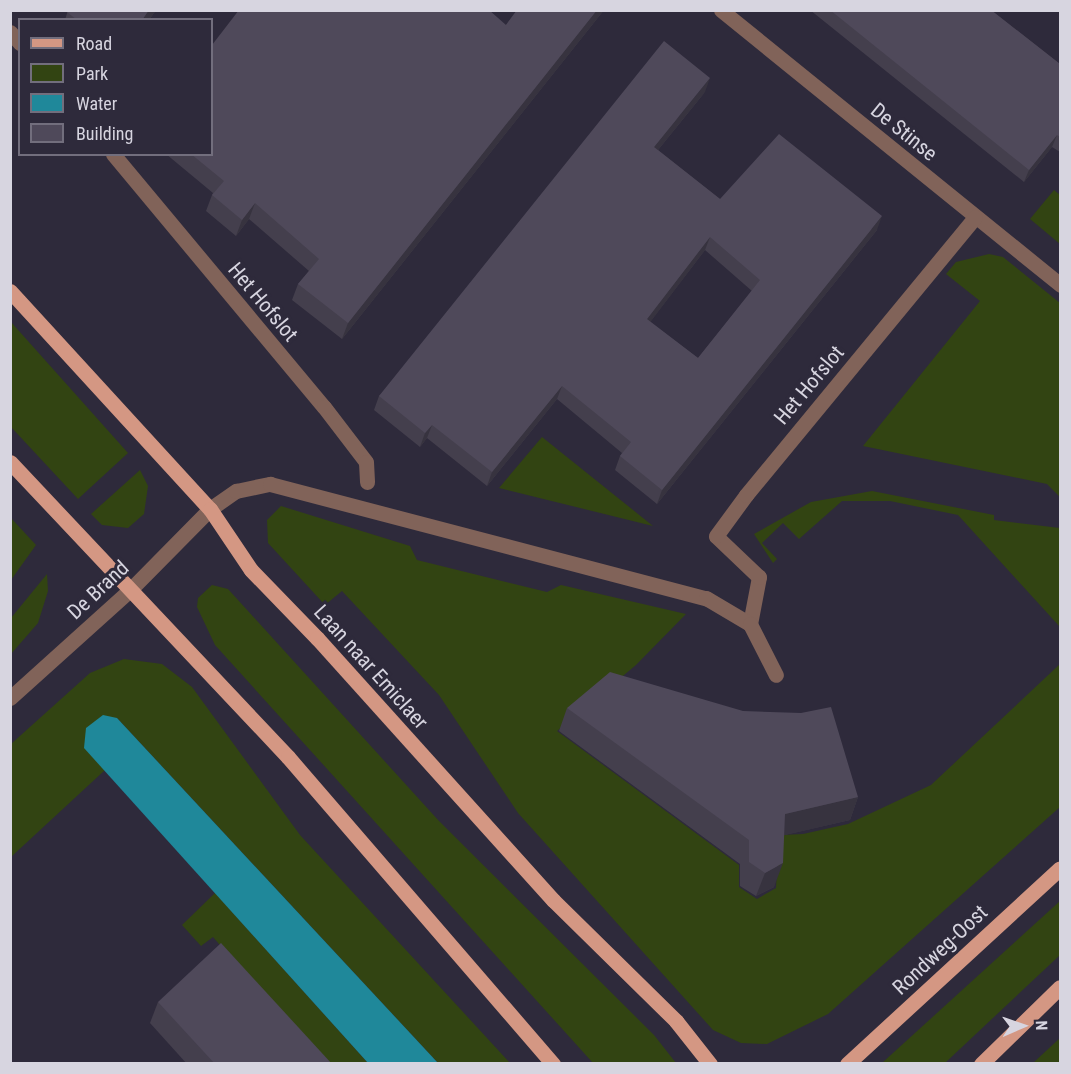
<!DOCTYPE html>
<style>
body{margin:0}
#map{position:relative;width:1071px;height:1074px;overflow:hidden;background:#2e2a3b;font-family:"Roboto Condensed",sans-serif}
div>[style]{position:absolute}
.green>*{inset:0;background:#324412}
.water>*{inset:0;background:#1f889a}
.minor>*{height:15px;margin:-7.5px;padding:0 7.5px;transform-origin:7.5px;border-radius:7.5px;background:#816359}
.major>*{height:15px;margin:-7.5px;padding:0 7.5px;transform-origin:7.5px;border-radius:7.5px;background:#d49783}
.wall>*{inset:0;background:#443f4d}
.shaded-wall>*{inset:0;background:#37333f}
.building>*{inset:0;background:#4f495a}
span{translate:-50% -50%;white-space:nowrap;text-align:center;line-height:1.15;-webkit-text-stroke:6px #2e2a3b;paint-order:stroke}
.street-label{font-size:21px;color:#d7d5e0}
.frame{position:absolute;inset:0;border:12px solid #d7d5e0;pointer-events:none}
.legend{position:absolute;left:18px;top:18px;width:195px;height:138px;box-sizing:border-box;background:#2e2a3b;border:2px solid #726e7d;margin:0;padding:8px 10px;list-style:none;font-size:18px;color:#d7d5e0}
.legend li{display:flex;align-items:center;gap:12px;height:30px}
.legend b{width:30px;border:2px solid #726e7d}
.north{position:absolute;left:993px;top:996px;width:60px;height:60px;-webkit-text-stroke:4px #2e2a3b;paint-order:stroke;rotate:88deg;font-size:16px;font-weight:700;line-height:24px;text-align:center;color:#d7d5e0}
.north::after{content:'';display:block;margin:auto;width:21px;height:27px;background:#d7d5e0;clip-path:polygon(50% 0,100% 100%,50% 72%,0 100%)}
</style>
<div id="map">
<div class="green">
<div style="clip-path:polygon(1054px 190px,1060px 195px,1060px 244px,1030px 219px)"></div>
<div style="clip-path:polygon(989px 254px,1003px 257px,1060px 303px,1060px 497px,1047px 484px,863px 446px,980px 301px,946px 274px,956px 262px)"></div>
<div style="clip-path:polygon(11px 322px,128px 453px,78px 499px,11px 427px)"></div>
<div style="clip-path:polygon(542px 437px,653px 526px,499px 488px)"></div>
<div style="clip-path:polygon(140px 470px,148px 486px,144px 514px,128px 528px,102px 525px,91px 514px)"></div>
<div style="clip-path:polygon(872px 491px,994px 515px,994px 520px,1060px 528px,1060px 627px,958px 515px,890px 501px,842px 501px,799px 539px,783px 523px,762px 543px,777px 559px,773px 563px,754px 534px,811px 502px)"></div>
<div style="clip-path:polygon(281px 506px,410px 546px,417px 560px,547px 592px,561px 585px,686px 614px,636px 665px,557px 731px,739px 865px,739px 887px,757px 899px,776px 888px,777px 866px,760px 836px,803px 834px,848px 824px,931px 785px,1060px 664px,1060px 807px,828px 1014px,767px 1044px,741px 1043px,713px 1030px,518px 813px,439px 695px,342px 591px,325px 605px,268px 543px,267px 520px)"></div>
<div style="clip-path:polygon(11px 518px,36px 545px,11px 580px)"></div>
<div style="clip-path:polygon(47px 574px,48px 591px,38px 623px,11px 654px,11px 618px)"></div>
<div style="clip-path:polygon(212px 585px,228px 589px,439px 821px,654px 1035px,676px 1063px,593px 1063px,215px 645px,197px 607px,198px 598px)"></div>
<div style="clip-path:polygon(124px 659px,162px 664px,192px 687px,300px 835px,510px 1063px,438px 1063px,117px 718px,85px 748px,105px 770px,11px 857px,11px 744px,90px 673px)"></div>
<div style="clip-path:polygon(215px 893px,368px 1063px,322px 1063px,213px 937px,201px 946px,182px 925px)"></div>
<div style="clip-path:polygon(1060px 901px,1060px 955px,945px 1063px,882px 1063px)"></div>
<div style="clip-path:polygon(1060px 1038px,1060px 1063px,1033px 1063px)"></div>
</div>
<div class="water">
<div style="clip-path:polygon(103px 715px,117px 718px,438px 1063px,368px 1063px,84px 748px,86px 728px)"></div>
</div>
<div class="minor">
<div style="left:721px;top:10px;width:437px;rotate:39deg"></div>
<div style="left:10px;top:32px;width:15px;rotate:48deg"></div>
<div style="left:113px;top:154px;width:329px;rotate:50.2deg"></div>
<div style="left:324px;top:407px;width:69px;rotate:52.6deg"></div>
<div style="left:366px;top:462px;width:20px;rotate:87deg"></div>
<div style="left:750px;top:624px;width:48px;rotate:-79.2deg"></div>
<div style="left:759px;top:577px;width:59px;rotate:-136.4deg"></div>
<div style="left:716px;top:536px;width:51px;rotate:-53.8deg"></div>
<div style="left:746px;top:495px;width:360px;rotate:-50.5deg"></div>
<div style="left:10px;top:698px;width:160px;rotate:-42deg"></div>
<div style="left:129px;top:591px;width:115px;rotate:-45.4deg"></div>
<div style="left:210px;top:509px;width:32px;rotate:-35deg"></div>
<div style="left:236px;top:491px;width:35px;rotate:-12deg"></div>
<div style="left:270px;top:484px;width:451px;rotate:14.7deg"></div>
<div style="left:706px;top:598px;width:51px;rotate:30.6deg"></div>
<div style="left:750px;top:624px;width:57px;rotate:63deg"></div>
</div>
<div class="major">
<div style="left:10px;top:291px;width:296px;rotate:47.5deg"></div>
<div style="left:210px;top:509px;width:73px;rotate:56.1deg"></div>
<div style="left:251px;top:570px;width:95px;rotate:45.9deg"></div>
<div style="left:317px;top:638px;width:353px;rotate:48deg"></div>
<div style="left:553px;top:900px;width:173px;rotate:44.5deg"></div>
<div style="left:676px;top:1021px;width:55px;rotate:51.7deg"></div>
<div style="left:10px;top:462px;width:405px;rotate:46.7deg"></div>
<div style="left:288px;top:757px;width:406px;rotate:49.2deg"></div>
<div style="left:847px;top:1064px;width:289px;rotate:-42.6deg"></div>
<div style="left:981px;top:1064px;width:110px;rotate:-44.3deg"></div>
</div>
<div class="wall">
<div style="clip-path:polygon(68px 10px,156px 10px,149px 20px,65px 20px)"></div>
<div style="clip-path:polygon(517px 10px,604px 10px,342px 339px,292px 300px,298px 284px,309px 271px,249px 219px,236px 236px,206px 211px,212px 195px,213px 193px,166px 154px,212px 154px,506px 25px)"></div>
<div style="clip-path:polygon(810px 10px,991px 10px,1060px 64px,1060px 152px,1052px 147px,1024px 182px)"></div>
<div style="clip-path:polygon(evenodd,705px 92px,658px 150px,720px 199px,877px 230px,657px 504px,615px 470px,620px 456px,622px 453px,557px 399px,487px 486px,427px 438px,420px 447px,374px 410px,379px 396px,705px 92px,705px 250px,752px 291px,698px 358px,650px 322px,705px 250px)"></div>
<div style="clip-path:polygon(567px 708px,858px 797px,850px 820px,784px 835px,774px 887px,756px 896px,740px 886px,740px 864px,559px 731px)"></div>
<div style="clip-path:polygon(158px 1002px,332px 1064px,187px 1064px,150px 1023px)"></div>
</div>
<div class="shaded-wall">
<div style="clip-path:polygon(149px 10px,156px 10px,149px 20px,142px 20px)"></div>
<div style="clip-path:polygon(597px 10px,604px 10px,342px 339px,348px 323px)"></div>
<div style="clip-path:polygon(710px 78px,705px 92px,649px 161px,654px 147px)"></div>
<div style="clip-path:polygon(1057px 135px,1052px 147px,1024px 182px,1029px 170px)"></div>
<div style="clip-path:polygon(255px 203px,249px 219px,236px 236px,242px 220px)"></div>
<div style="clip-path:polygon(882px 216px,877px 230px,657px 504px,662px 490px)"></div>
<div style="clip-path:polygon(710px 237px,705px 250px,642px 333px,647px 319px)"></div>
<div style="clip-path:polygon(562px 386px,557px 399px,487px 486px,492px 472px)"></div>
<div style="clip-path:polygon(432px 425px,427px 438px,420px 447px,425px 433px)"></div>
<div style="clip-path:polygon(858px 797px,850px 820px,777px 837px,785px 814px)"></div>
<div style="clip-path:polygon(783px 863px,774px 887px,756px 896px,765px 873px)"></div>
</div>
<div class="building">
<div style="clip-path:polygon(68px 10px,149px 10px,142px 20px,77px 20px,67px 12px)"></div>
<div style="clip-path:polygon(239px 10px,489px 10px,506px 25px,517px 10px,597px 10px,348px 323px,298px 284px,319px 259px,255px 203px,242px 220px,212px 195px,224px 181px,191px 154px,212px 154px,212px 45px)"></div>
<div style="clip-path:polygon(830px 10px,991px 10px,1060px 64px,1060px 137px,1057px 135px,1029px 170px)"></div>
<div style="clip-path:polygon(evenodd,664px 41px,710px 78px,654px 147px,720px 199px,779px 134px,882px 216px,662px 490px,620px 456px,631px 442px,562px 386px,492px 472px,432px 425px,425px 433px,379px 396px,664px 41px,710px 237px,760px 280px,698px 358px,647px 319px,710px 237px)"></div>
<div style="clip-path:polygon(610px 672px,743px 711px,801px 713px,831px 707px,858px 797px,785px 814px,783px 863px,765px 873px,749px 862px,749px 840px,567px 708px)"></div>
<div style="clip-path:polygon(221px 943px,332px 1064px,215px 1064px,158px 1002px)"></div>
</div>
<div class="street-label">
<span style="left:904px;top:132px;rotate:39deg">De Stinse</span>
<span style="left:263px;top:302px;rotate:50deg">Het Hofslot</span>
<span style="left:809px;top:385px;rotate:-50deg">Het Hofslot</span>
<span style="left:98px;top:590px;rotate:-43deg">De Brand</span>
<span style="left:371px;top:667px;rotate:48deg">Laan naar Emiclaer</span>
<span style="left:940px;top:950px;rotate:-43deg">Rondweg-Oost</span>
</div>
<div class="frame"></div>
<ul class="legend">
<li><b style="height:8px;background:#d49783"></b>Road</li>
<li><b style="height:16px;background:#324412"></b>Park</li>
<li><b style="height:16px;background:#1f889a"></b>Water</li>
<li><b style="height:16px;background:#4f495a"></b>Building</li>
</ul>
<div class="north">N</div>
</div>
